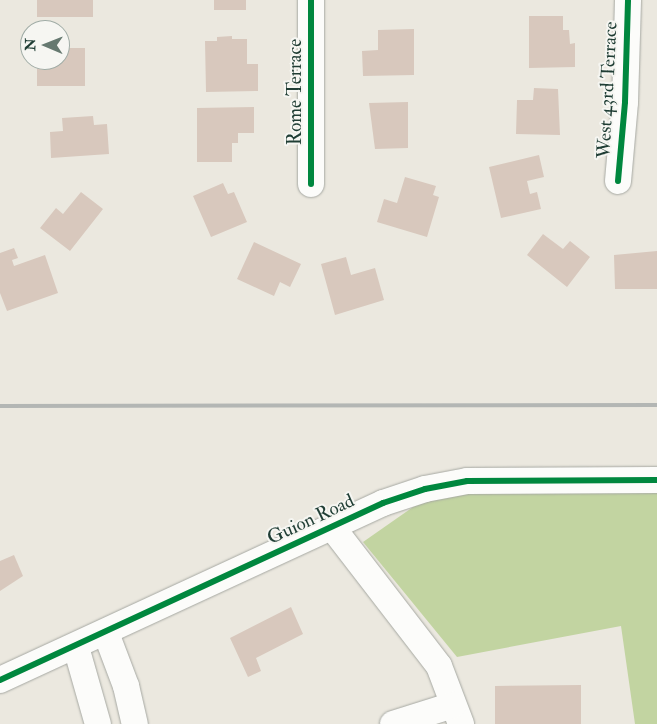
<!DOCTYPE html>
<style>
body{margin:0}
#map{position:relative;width:657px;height:724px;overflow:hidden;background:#ebe8df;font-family:"IM FELL Double Pica",serif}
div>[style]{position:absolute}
.green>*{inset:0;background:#c2d4a1}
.building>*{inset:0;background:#d8c8bd}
.roads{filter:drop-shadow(0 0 1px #a6a8a2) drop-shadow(0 0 1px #a6a8a2)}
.minor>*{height:26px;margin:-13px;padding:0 13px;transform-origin:13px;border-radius:13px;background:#fcfcfa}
.rail>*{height:4px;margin:-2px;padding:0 2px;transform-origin:2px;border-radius:2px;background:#b3b6b4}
.cycleway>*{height:6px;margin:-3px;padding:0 3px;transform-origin:3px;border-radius:3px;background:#00873e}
span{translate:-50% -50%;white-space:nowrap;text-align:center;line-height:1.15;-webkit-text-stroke:4px #f6f6f2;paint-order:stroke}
.street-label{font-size:19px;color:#1f3d34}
.north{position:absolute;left:20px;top:20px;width:50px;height:50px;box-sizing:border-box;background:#f6f6f2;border:1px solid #a0aca6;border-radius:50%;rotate:271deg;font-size:14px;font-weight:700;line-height:20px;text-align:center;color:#1f3d34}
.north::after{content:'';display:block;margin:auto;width:18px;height:22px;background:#667970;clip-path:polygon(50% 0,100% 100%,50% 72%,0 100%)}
</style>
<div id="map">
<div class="green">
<div style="clip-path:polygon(657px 480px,657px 724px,635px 724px,621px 626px,457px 657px,363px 542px,446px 484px)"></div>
</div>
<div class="building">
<div style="clip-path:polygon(37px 0,93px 0,93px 17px,37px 17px)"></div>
<div style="clip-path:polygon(214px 0,246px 0,246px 10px,214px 10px)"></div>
<div style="clip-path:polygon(529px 16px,563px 16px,563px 30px,569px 30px,570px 44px,575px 43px,575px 67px,529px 68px)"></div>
<div style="clip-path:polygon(414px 29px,414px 75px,363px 76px,362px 51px,378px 50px,378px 30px)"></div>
<div style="clip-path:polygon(60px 36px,64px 36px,64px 48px,85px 48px,85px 86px,37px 86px,37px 60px,60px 60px)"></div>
<div style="clip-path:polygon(232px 36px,232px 39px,247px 39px,247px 64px,258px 64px,258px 91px,206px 92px,205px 41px,217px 41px,217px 37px)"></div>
<div style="clip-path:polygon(534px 88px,558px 89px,560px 135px,516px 134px,517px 100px,533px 100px)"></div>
<div style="clip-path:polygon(408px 102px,408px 148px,375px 149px,369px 103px)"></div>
<div style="clip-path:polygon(254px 107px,254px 133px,238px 133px,238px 143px,232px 143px,232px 162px,197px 162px,197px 108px)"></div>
<div style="clip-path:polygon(93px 116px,94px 125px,107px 124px,109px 154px,51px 158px,50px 132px,63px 131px,62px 118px)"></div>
<div style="clip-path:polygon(539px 155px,544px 177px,527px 181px,530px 194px,537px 192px,541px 209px,501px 218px,489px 167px)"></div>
<div style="clip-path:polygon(405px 177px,436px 186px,433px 195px,439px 197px,427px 237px,377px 222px,384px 199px,397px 203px)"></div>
<div style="clip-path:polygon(223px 183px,228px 194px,234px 192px,247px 222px,211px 237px,193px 196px)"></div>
<div style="clip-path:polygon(81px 192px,103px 209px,70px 251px,40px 228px,56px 208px,63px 214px)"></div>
<div style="clip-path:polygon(543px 234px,563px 249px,570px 241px,590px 257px,567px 287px,527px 255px)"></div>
<div style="clip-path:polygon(254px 242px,301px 264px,290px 287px,280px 282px,274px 296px,237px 279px)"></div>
<div style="clip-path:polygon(14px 248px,18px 258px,12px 260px,14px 266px,45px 255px,58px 293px,7px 311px,0 293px,0 253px)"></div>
<div style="clip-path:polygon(657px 251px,657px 289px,615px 289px,614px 255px)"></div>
<div style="clip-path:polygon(346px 257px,351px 275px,375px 268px,384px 300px,335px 315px,321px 264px)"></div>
<div style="clip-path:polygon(14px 555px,23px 576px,0 591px,0 561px)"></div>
<div style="clip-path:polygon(291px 607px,303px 634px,256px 658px,261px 671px,248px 677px,230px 638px)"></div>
<div style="clip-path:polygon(581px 685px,581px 724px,495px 724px,495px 686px)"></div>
</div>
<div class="roads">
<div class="minor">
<div style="left:311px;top:0;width:184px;rotate:90deg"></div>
<div style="left:618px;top:181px;width:79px;rotate:-84.9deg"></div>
<div style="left:625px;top:102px;width:102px;rotate:-88.3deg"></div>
<div style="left:332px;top:527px;width:175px;rotate:52.4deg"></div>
<div style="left:439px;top:666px;width:62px;rotate:69.2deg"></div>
<div style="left:106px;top:633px;width:57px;rotate:69.3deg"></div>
<div style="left:126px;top:686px;width:39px;rotate:77deg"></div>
<div style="left:76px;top:647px;width:80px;rotate:74.1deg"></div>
<div style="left:0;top:680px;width:422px;rotate:-24.8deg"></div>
<div style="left:383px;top:503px;width:44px;rotate:-18.4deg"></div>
<div style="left:425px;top:489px;width:43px;rotate:-10.8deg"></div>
<div style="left:467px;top:481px;width:190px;rotate:-0.3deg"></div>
<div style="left:393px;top:724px;width:63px;rotate:-17.6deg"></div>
</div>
</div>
<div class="rail">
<div style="left:0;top:406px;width:657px;rotate:-0.09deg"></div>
</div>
<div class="cycleway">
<div style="left:311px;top:0;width:184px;rotate:90deg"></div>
<div style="left:618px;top:181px;width:79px;rotate:-84.9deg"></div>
<div style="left:625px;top:102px;width:102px;rotate:-88.3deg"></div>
<div style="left:0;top:680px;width:422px;rotate:-24.8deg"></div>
<div style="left:383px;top:503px;width:44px;rotate:-18.4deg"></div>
<div style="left:425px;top:489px;width:43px;rotate:-10.8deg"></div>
<div style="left:467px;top:481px;width:190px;rotate:-0.3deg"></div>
</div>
<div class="street-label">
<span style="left:608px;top:90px;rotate:-87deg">West 43rd Terrace</span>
<span style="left:296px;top:92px;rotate:-90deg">Rome Terrace</span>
<span style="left:311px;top:520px;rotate:-25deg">Guion Road</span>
</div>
<div class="north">N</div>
</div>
